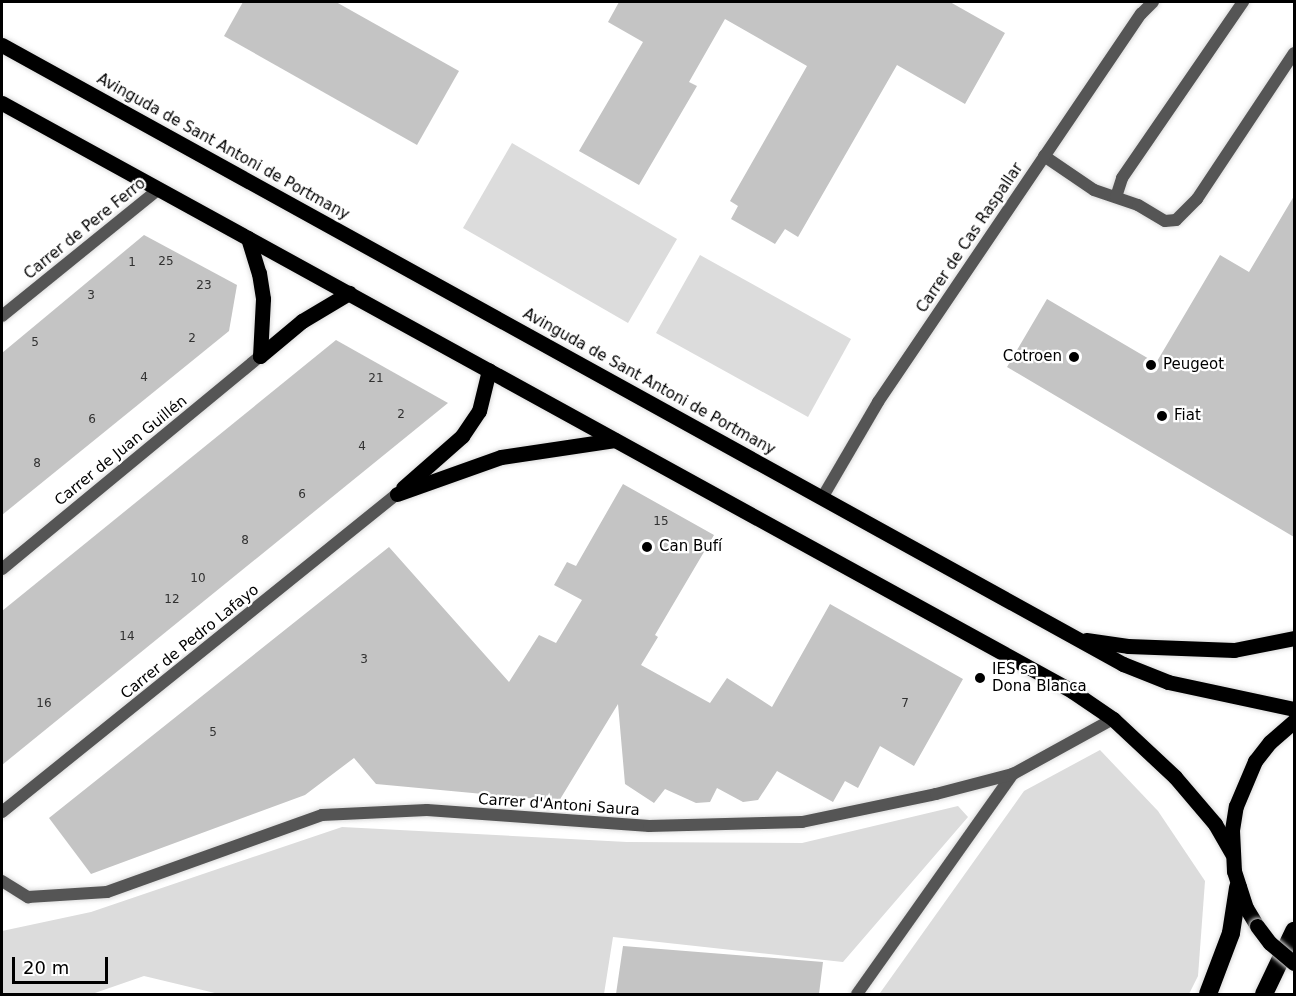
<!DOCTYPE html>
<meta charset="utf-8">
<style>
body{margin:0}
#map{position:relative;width:1296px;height:996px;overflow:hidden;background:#fff;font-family:"DejaVu Sans",sans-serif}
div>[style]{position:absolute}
.green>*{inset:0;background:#dcdcdc}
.building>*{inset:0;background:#c4c4c4}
.roads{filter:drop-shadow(0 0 2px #dbdbdb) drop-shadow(0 0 2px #dbdbdb)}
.lane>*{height:12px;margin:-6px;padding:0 6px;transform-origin:6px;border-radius:6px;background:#555}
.street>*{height:12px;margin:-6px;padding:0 6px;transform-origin:6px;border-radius:6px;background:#555}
.primary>*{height:15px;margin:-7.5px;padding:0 7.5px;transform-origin:7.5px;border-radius:7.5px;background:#000}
.highway>*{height:18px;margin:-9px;padding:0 9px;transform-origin:9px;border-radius:9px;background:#000}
.bridges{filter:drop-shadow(0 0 2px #dbdbdb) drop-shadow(0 0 2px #dbdbdb)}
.primary-bridge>*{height:15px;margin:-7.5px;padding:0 7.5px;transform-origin:7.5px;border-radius:7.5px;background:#000}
.dots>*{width:16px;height:16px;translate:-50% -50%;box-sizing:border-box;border:3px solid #fff;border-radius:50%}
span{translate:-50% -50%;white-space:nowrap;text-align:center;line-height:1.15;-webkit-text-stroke:4.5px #fff;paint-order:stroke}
.number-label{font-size:12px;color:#313131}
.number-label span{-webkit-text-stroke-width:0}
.street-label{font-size:15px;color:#000}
.poi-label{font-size:15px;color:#000}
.right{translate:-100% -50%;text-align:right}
.left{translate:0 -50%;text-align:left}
.frame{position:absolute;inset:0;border:3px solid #000;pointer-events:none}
.scale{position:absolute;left:12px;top:957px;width:96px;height:27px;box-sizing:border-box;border:3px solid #000;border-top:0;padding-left:8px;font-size:18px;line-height:21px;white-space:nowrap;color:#000;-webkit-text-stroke:4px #fff;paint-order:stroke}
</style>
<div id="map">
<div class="green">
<div style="clip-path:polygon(512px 143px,677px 239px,628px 323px,463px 228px)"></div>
<div style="clip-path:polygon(700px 255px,851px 339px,808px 417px,656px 333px)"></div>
<div style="clip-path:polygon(1100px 750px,1158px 811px,1205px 881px,1198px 976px,1189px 994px,880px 993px,1024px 791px)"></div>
<div style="clip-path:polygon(958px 806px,968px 817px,843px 962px,613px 937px,604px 994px,219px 994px,144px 976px,92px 994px,2px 994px,2px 931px,91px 912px,342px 827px,627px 842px,802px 843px)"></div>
</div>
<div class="building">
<div style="clip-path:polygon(243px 2px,336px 2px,459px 71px,417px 145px,224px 36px)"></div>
<div style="clip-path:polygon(619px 2px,950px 2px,1005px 33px,965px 104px,897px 65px,798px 237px,785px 229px,775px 244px,731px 219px,738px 206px,730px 201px,807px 66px,725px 19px,689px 82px,697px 86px,639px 185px,579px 151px,643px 42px,608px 22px)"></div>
<div style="clip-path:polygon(1294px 196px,1294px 537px,1007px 367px,1047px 299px,1156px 363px,1220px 255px,1249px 272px)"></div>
<div style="clip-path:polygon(144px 235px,237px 285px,229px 331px,2px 515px,2px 353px)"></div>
<div style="clip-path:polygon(336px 340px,448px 403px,2px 765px,2px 611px)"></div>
<div style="clip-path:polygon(623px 484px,714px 535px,655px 635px,658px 637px,641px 665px,710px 703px,727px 678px,772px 707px,830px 604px,963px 679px,914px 766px,880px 746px,858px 788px,845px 781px,833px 802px,777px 771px,758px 800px,743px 802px,717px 788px,710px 802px,696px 803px,665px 789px,654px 803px,625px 784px,618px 704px,559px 801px,376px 784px,354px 758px,305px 795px,91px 874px,49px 818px,389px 547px,509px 682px,539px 635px,556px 643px,582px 600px,554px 585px,567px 562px,576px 566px)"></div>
<div style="clip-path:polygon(623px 946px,823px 962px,819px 994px,616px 994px)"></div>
</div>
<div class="roads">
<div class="lane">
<div style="left:1044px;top:156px;width:60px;rotate:34.2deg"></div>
<div style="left:1094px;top:190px;width:46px;rotate:18.8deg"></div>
<div style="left:1138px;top:205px;width:31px;rotate:31deg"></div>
<div style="left:1165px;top:221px;width:11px;rotate:-5deg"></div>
<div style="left:1176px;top:220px;width:30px;rotate:-45deg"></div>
<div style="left:1197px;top:199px;width:175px;rotate:-56.4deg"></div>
<div style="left:1116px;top:197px;width:20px;rotate:-72deg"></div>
<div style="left:1122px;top:178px;width:214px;rotate:-55.5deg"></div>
<div style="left:857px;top:994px;width:270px;rotate:-54.7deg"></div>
</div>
<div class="street">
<div style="left:2px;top:316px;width:202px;rotate:-39deg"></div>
<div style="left:822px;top:498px;width:111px;rotate:-59.7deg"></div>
<div style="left:878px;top:402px;width:469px;rotate:-55.9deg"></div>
<div style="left:1141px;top:14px;width:17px;rotate:-45deg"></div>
<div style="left:2px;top:569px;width:335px;rotate:-39.5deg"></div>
<div style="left:2px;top:812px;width:507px;rotate:-38.84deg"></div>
<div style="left:2px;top:881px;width:31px;rotate:32deg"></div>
<div style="left:28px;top:897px;width:79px;rotate:-3.6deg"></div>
<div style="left:107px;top:892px;width:228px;rotate:-19.7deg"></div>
<div style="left:322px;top:815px;width:105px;rotate:-2.7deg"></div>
<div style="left:427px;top:810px;width:223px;rotate:4.1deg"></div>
<div style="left:649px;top:826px;width:153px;rotate:-1.5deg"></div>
<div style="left:802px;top:822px;width:137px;rotate:-11.8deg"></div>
<div style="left:936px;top:794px;width:80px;rotate:-14.6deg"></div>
<div style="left:1013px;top:774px;width:114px;rotate:-28.8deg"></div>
</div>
<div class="primary">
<div style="left:2px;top:45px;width:1281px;rotate:28.91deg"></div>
<div style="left:1123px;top:664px;width:48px;rotate:21.8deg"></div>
<div style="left:1168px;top:682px;width:129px;rotate:12.1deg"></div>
<div style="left:2px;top:103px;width:1221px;rotate:28.79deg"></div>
<div style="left:1072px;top:691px;width:50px;rotate:34.3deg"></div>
<div style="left:1113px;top:719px;width:85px;rotate:43.1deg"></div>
<div style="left:1175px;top:777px;width:62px;rotate:49.6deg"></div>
<div style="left:1215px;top:824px;width:34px;rotate:60deg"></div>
<div style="left:248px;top:238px;width:37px;rotate:73deg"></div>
<div style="left:259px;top:273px;width:26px;rotate:81deg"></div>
<div style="left:263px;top:299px;width:57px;rotate:93deg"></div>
<div style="left:260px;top:356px;width:55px;rotate:-39.8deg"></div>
<div style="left:302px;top:321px;width:55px;rotate:-30.8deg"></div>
<div style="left:403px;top:488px;width:79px;rotate:-41.4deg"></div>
<div style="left:462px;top:436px;width:30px;rotate:-56deg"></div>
<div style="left:479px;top:411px;width:42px;rotate:-76.3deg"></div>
<div style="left:397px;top:494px;width:110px;rotate:-19.6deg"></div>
<div style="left:501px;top:457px;width:115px;rotate:-8.5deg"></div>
<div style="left:1086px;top:640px;width:42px;rotate:8.1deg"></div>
<div style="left:1128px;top:646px;width:106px;rotate:2.2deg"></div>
<div style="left:1234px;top:650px;width:61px;rotate:-11.3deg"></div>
<div style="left:1257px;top:926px;width:21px;rotate:-121deg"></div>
<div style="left:1246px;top:908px;width:39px;rotate:-108deg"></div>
<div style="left:1234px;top:871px;width:41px;rotate:-92.8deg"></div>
<div style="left:1232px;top:830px;width:24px;rotate:-81deg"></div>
<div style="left:1236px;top:806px;width:49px;rotate:-67.1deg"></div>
<div style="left:1255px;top:761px;width:24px;rotate:-52deg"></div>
<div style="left:1270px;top:742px;width:32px;rotate:-41deg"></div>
</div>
<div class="highway">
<div style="left:1208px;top:994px;width:65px;rotate:-69.3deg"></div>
<div style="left:1231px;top:933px;width:46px;rotate:-81.2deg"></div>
<div style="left:1264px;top:994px;width:70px;rotate:-64.5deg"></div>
</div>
</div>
<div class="bridges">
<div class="primary-bridge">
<div style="left:1257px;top:926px;width:21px;rotate:53deg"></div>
<div style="left:1270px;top:943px;width:31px;rotate:40deg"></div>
</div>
</div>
<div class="dots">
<div style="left:1074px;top:357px;background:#000"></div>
<div style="left:1151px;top:365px;background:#000"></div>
<div style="left:1162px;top:416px;background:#000"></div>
<div style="left:647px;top:547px;background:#000"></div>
<div style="left:980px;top:678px;background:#000"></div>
</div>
<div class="number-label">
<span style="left:166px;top:262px">25</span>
<span style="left:132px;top:263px">1</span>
<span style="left:204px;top:286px">23</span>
<span style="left:91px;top:296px">3</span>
<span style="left:192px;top:339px">2</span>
<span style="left:35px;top:343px">5</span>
<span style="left:144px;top:378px">4</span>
<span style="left:376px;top:379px">21</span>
<span style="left:401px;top:415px">2</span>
<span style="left:92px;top:420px">6</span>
<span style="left:362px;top:447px">4</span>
<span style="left:37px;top:464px">8</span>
<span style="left:302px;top:495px">6</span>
<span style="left:661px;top:522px">15</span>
<span style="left:245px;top:541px">8</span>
<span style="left:198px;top:579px">10</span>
<span style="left:172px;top:600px">12</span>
<span style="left:127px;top:637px">14</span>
<span style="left:364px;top:660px">3</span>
<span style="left:44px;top:704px">16</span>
<span style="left:905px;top:704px">7</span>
<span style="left:213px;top:733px">5</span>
</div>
<div class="street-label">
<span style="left:223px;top:147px;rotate:29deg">Avinguda de Sant Antoni de Portmany</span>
<span style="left:85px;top:229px;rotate:-39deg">Carrer de Pere Ferro</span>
<span style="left:970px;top:238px;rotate:-56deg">Carrer de Cas Raspallar</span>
<span style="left:649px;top:382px;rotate:29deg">Avinguda de Sant Antoni de Portmany</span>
<span style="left:121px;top:451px;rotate:-39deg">Carrer de Juan Guillén</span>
<span style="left:190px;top:642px;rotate:-39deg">Carrer de Pedro Lafayo</span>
<span style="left:559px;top:805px;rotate:4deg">Carrer d'Antoni Saura</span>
</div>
<div class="poi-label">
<span class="right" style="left:1062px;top:357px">Cotroen</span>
<span class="left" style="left:1163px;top:365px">Peugeot</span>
<span class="left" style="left:1174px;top:416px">Fiat</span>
<span class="left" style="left:659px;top:547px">Can Bufí</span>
<span class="left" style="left:992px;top:678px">IES sa<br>Dona Blanca</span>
</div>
<div class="frame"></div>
<div class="scale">20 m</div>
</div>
